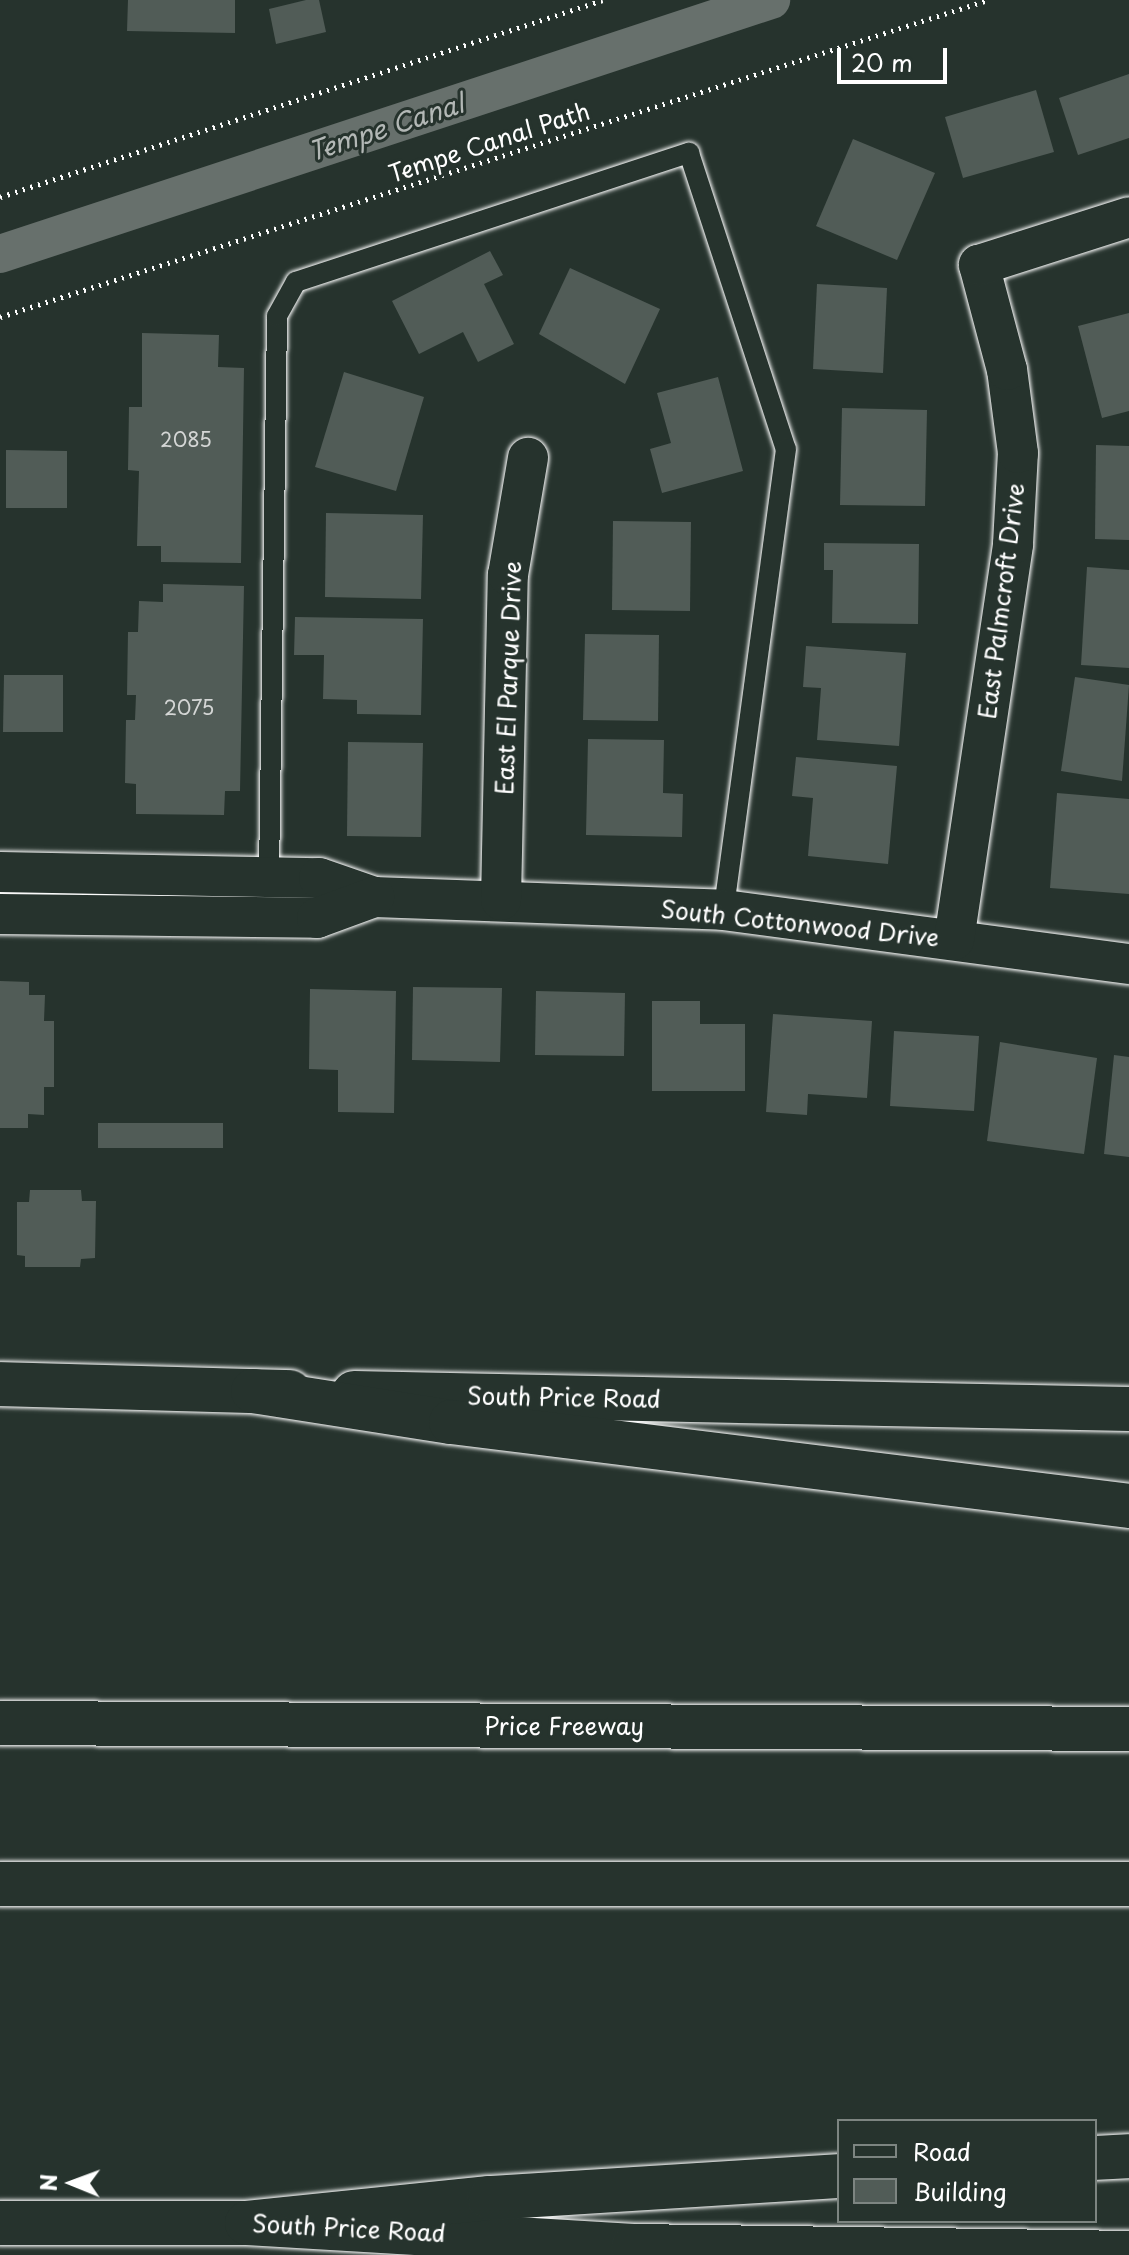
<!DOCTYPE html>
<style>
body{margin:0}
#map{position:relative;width:1129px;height:2255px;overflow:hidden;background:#26332d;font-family:"Playpen Sans",sans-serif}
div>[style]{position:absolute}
.canal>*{height:38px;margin:-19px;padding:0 19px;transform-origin:19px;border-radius:19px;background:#67706c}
.building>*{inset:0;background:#515c57}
.path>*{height:5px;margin-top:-2.5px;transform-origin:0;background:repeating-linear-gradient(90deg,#fff 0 2px,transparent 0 8px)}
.roads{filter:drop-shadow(0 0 2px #fff) drop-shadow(0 0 2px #fff)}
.service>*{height:20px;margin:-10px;padding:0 10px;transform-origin:10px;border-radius:10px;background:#26332d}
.minor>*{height:40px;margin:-20px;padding:0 20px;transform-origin:20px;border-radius:20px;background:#26332d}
.secondary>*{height:44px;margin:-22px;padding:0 22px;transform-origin:22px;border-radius:22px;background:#26332d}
.motorway>*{height:44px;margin:-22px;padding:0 22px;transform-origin:22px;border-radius:22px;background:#26332d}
span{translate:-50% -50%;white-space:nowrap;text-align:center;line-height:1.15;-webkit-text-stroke:6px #26332d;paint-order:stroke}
.number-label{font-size:20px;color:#d4d6d5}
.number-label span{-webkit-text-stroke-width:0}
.street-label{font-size:24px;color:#fff}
.water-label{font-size:26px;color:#b3b8b6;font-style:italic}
.legend{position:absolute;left:837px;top:2119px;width:260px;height:104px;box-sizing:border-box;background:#26332d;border:2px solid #7d8581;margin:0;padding:10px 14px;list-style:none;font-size:24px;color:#fff}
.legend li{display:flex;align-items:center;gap:16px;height:40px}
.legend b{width:40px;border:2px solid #7d8581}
.north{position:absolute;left:32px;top:2143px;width:80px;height:80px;-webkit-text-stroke:6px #26332d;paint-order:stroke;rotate:271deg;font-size:22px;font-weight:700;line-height:32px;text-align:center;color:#fff}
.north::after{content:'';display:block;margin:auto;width:28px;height:36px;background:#fff;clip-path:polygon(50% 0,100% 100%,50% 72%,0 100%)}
.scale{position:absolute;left:837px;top:48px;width:110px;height:36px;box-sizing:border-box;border:4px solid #fff;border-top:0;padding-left:10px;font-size:24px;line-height:28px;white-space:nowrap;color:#fff;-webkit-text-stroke:6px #26332d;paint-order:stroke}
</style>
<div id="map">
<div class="canal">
<div style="left:0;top:254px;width:812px;rotate:-18.23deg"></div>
</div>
<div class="building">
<div style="clip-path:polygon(128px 0,235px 0,235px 33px,127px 31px)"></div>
<div style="clip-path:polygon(306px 0,319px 0,326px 32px,276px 44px,269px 9px)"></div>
<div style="clip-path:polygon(1129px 74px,1129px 138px,1078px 155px,1059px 98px)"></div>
<div style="clip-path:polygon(1036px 90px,1054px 152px,963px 178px,945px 117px)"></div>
<div style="clip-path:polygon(853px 139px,935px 173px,897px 260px,816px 226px)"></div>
<div style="clip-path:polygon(490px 251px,503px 275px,484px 284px,514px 344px,478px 362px,463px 332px,419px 354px,392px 301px)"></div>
<div style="clip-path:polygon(570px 268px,660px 309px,625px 384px,539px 334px)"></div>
<div style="clip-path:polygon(817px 284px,887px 288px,883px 373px,813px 369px)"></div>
<div style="clip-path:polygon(1129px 313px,1129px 411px,1102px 418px,1078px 326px)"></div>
<div style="clip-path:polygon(142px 333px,219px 335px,218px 367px,244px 368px,241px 563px,161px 562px,161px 546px,137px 546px,139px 471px,128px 470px,129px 407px,142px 407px)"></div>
<div style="clip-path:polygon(344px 372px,424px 397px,396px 491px,315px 467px)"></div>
<div style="clip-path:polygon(718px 377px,743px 471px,662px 493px,650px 449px,671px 443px,657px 393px)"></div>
<div style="clip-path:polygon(842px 408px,927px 410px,925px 506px,840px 505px)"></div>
<div style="clip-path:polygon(1096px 445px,1129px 446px,1129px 540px,1095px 539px)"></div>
<div style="clip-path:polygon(6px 450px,67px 451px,67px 508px,6px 508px)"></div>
<div style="clip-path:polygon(326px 513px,423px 515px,421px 599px,325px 597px)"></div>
<div style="clip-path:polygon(613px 521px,691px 522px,690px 611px,612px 610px)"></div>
<div style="clip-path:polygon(824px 543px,919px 544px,918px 624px,832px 623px,833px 570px,824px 570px)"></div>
<div style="clip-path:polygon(1087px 567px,1129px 570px,1129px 668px,1081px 665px)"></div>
<div style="clip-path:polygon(163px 584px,244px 586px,240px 791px,225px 791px,224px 815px,136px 814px,136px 784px,125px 783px,126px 720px,135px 720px,136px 695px,127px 695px,128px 632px,138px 632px,139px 601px,163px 602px)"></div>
<div style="clip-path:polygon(295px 617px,423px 619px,421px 715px,357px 714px,357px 700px,323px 699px,324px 655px,294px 655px)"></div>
<div style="clip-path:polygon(585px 634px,659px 635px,658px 721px,583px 720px)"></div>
<div style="clip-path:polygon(806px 646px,906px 653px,899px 746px,817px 740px,821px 688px,803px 687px)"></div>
<div style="clip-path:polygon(4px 675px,63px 675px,63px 732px,3px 732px)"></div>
<div style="clip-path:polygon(1075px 677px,1129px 685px,1122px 781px,1061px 771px)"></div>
<div style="clip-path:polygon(588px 739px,664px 740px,663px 793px,683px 794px,682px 837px,586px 835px)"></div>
<div style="clip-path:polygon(348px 742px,423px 743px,421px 837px,347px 836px)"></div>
<div style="clip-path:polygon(796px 757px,897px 766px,888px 864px,808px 856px,813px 798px,792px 796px)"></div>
<div style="clip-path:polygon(1057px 793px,1129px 799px,1129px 894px,1050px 888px)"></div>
<div style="clip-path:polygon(0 981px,29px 982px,29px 995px,45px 995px,44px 1021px,54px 1021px,54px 1087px,44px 1087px,44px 1115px,28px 1114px,28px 1128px,0 1128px)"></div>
<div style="clip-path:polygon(413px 987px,502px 988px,500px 1062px,412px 1060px)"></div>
<div style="clip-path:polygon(310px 989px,396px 991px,394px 1113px,338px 1112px,338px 1070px,309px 1069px)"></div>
<div style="clip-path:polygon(536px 991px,625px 993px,624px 1056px,535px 1055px)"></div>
<div style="clip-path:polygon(652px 1001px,700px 1001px,700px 1024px,745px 1024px,745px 1091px,652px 1091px)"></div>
<div style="clip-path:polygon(773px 1014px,872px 1021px,867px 1098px,808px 1094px,807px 1115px,766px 1112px)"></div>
<div style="clip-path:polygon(894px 1031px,979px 1036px,974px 1111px,890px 1106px)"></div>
<div style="clip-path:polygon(1000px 1042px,1097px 1058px,1084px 1154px,987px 1141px)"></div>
<div style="clip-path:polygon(1114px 1055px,1129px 1057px,1129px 1157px,1104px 1154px)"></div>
<div style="clip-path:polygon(98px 1123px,223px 1123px,223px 1148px,98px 1148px)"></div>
<div style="clip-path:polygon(30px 1190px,81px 1190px,82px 1201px,96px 1201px,95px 1258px,81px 1259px,80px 1267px,25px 1267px,25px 1256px,17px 1255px,17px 1202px,29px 1202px)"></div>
</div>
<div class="path">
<div style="left:0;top:197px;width:634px;rotate:-18.09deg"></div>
<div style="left:0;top:317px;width:1038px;rotate:-17.79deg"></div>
</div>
<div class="roads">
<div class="service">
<div style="left:269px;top:876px;width:560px;rotate:-89.18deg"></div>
<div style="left:277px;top:316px;width:39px;rotate:-61deg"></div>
<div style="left:296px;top:282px;width:414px;rotate:-18.2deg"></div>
<div style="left:689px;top:153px;width:311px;rotate:71.9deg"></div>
<div style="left:786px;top:449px;width:465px;rotate:97.7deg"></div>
</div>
<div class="minor">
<div style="left:0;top:872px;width:319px;rotate:1.1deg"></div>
<div style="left:319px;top:878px;width:58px;rotate:19.1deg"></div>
<div style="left:374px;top:897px;width:350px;rotate:2.1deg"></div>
<div style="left:724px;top:910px;width:409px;rotate:7.6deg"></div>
<div style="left:501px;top:900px;width:325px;rotate:-88.8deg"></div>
<div style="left:508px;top:575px;width:119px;rotate:-80.3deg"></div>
<div style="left:0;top:914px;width:317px;rotate:0.7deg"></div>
<div style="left:317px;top:918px;width:61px;rotate:-20.2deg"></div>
<div style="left:954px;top:940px;width:400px;rotate:-81.5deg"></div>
<div style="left:1013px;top:544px;width:91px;rotate:-86.9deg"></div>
<div style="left:1018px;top:453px;width:84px;rotate:-97.5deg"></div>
<div style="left:1007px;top:370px;width:109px;rotate:-104.9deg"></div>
<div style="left:979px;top:265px;width:157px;rotate:-17.7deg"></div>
</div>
<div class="secondary">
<div style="left:0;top:1384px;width:290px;rotate:1.6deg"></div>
<div style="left:354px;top:1393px;width:775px;rotate:1.18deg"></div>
<div style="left:0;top:2223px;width:247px"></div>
<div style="left:247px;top:2223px;width:387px;rotate:3.4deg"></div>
<div style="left:633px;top:2246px;width:496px;rotate:0.8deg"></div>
</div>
<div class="motorway">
<div style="left:253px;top:1391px;width:200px;rotate:8.9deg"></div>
<div style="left:451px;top:1422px;width:683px;rotate:7.06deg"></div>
<div style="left:0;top:1723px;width:1129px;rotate:0.3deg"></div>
<div style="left:0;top:1884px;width:1129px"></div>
<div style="left:1095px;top:2158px;width:34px;rotate:-3deg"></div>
<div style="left:247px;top:2223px;width:244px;rotate:-5.9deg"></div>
<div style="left:490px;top:2198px;width:350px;rotate:-3.6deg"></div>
</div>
</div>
<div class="number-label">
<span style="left:186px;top:439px">2085</span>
<span style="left:189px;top:707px">2075</span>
</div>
<div class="street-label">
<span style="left:489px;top:142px;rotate:-18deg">Tempe Canal Path</span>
<span style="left:1001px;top:601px;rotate:-83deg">East Palmcroft Drive</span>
<span style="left:508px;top:678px;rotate:-88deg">East El Parque Drive</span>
<span style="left:800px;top:923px;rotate:6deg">South Cottonwood Drive</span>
<span style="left:564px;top:1397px;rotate:1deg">South Price Road</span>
<span style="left:564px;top:1726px">Price Freeway</span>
<span style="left:349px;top:2228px;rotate:3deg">South Price Road</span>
</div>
<div class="water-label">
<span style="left:386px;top:127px;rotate:-18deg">Tempe Canal</span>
</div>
<ul class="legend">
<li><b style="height:10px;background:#26332d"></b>Road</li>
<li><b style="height:22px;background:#515c57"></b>Building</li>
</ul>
<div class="north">N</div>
<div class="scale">20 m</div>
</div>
